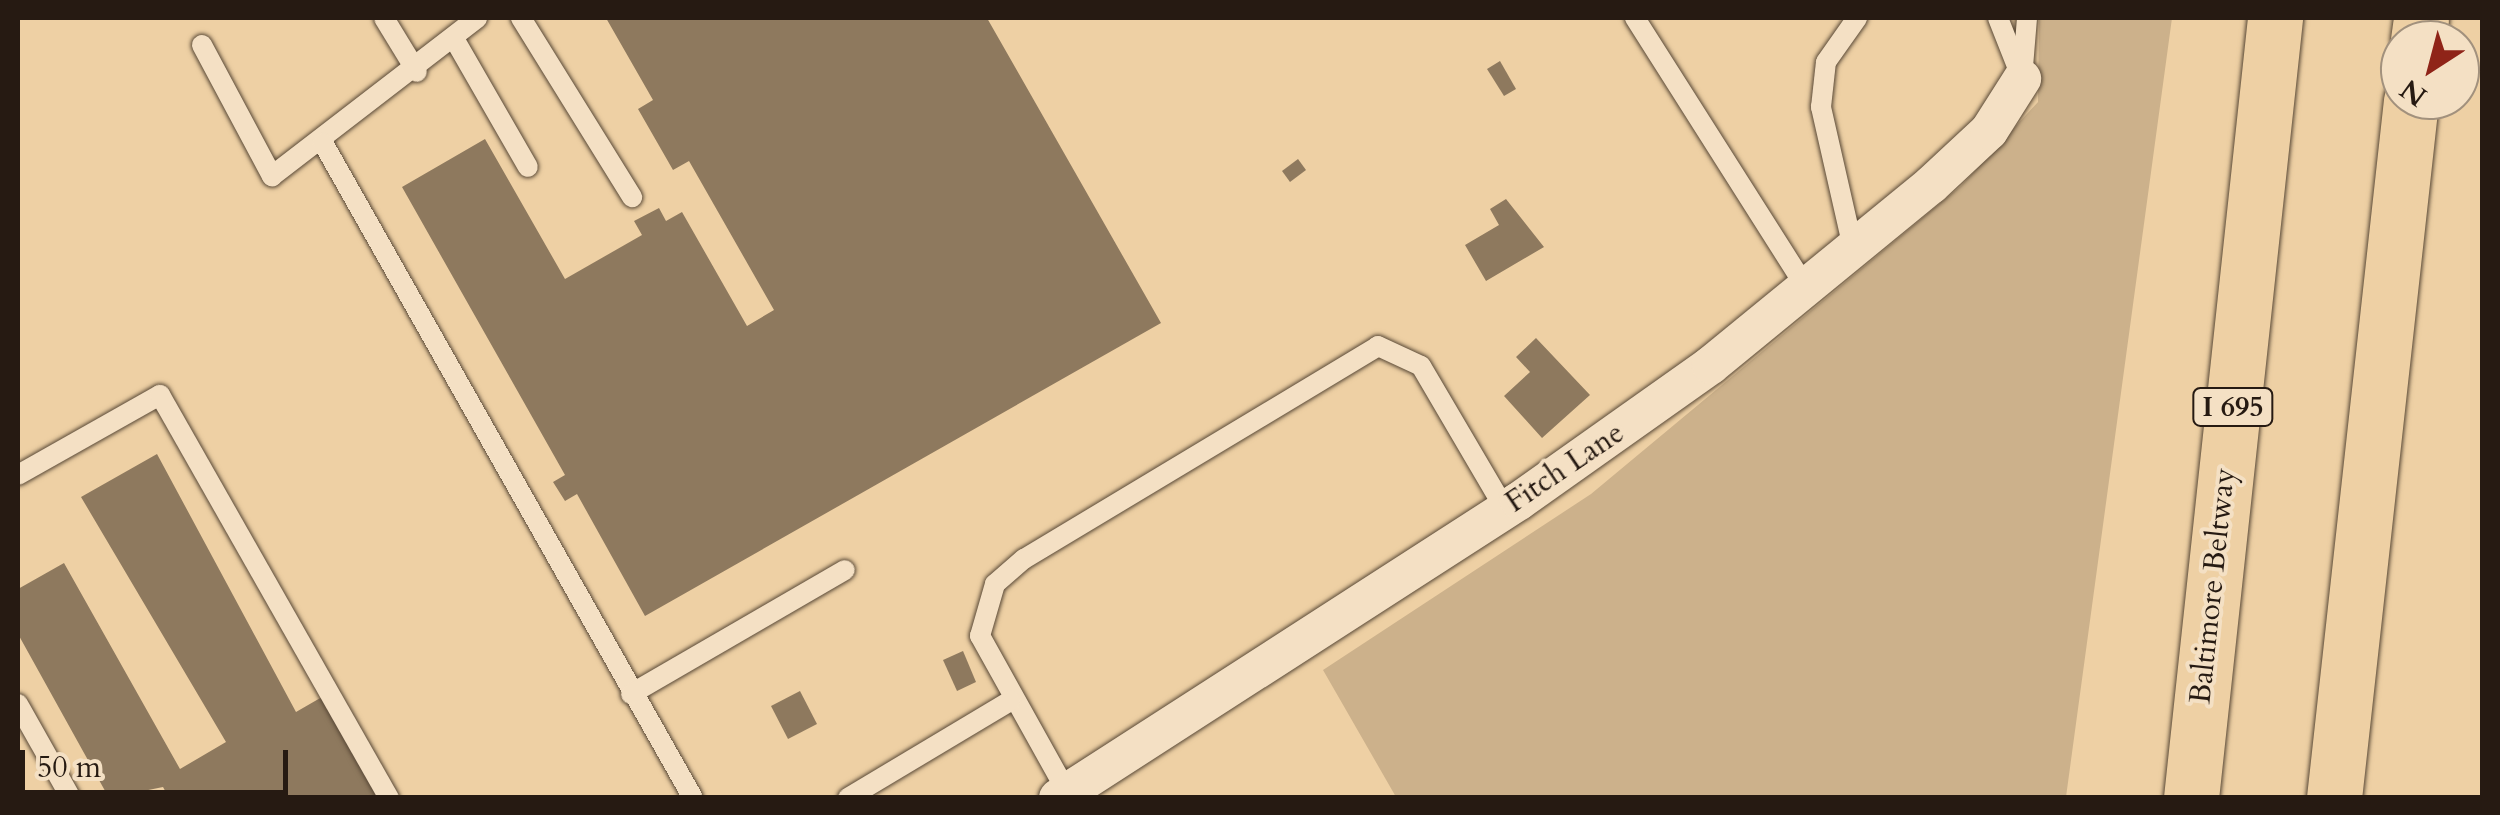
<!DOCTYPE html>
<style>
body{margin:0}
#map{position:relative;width:2500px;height:815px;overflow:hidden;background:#eed0a4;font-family:Cardo,serif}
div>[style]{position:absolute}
.green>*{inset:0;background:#ccb18b}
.building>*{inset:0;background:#8e795e}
.roads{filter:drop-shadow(0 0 2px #584836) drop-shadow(0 0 2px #584836)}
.lane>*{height:20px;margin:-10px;padding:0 10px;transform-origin:10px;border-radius:10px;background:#f4e0c4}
.street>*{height:38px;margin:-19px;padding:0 19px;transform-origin:19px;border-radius:19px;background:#f4e0c4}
.highway>*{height:55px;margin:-27.5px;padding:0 27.5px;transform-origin:27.5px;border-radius:27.5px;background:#eed0a4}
span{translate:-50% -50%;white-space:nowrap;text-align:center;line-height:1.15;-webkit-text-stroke:8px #f4e0c4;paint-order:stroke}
.shield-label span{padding:2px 8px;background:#f4e0c4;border:2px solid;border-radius:8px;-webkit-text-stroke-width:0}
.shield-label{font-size:28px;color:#261a12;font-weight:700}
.street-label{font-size:30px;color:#261a12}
.frame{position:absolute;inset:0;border:20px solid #261a12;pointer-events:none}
.north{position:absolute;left:2380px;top:20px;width:100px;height:100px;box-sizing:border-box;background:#f4e0c4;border:2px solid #a2917d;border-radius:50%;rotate:216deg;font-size:28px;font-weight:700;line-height:40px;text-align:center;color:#261a12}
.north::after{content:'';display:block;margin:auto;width:35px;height:45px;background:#8f2418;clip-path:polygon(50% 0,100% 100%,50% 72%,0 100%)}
.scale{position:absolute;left:20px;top:750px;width:268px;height:45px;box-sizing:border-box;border:5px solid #261a12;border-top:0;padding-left:12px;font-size:30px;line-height:35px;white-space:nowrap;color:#261a12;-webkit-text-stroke:8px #f4e0c4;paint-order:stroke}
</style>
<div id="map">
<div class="green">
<div style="clip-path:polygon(2039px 18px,2172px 18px,2066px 797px,1396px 797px,1323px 670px,1591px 494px,1961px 186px,2038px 102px)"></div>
</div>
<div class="building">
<div style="clip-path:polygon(606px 18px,987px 18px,1161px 323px,645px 616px,577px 494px,565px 501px,553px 482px,565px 475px,402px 187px,485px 139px,565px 279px,642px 235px,634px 221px,659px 208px,666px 221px,682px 212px,747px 326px,774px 310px,689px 161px,673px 170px,638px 109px,653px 100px)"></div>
<div style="clip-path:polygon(1500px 61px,1516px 89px,1504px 96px,1487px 69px)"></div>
<div style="clip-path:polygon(1298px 159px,1306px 170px,1290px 182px,1282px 171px)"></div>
<div style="clip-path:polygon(1506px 199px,1544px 247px,1486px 281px,1465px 245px,1499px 225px,1490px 209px)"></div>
<div style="clip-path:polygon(1536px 338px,1590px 395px,1542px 438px,1504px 396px,1530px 372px,1516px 357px)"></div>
<div style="clip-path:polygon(157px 454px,296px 712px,322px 697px,379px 798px,169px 798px,163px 787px,109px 798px,18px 634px,18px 589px,64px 563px,180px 769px,226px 742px,81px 497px)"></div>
<div style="clip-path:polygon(963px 651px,976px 682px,957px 691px,943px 660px)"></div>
<div style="clip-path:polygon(800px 691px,817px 724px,788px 739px,771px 706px)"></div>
</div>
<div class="roads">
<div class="lane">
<div style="left:384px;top:18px;width:63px;rotate:58.6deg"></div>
<div style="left:521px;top:18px;width:211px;rotate:58.2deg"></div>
<div style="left:1635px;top:18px;width:319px;rotate:57.6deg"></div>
<div style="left:1998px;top:18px;width:66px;rotate:68.5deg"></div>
<div style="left:456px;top:42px;width:144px;rotate:60.1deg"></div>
<div style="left:202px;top:45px;width:149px;rotate:61.9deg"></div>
<div style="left:272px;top:176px;width:259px;rotate:-37.6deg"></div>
<div style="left:2022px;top:79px;width:61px;rotate:-85.3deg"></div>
<div style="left:323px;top:143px;width:752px;rotate:60.54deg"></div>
<div style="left:1853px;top:248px;width:145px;rotate:-102.8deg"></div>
<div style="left:1821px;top:107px;width:45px;rotate:-83.7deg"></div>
<div style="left:1826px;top:62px;width:54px;rotate:-54.8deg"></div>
<div style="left:18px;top:475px;width:163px;rotate:-29.4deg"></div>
<div style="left:160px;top:395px;width:464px;rotate:60.4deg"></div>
<div style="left:631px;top:694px;width:247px;rotate:-30.1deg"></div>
<div style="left:18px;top:704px;width:108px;rotate:60.6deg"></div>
<div style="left:1067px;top:792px;width:179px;rotate:-119.1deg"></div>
<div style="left:980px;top:636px;width:54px;rotate:-73.9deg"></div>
<div style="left:995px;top:584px;width:38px;rotate:-41deg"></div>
<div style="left:1024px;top:559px;width:413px;rotate:-31deg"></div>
<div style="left:1378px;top:346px;width:47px;rotate:24.9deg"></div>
<div style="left:1421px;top:366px;width:166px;rotate:59.6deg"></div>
<div style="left:848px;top:798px;width:189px;rotate:-30.9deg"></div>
</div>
<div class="street">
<div style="left:1058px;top:798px;width:548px;rotate:-32.79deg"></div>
<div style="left:1519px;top:501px;width:235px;rotate:-35.3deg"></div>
<div style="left:1711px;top:365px;width:284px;rotate:-39.3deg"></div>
<div style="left:1931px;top:185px;width:79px;rotate:-43deg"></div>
<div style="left:1989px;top:131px;width:62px;rotate:-57.6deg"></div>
</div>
<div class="highway">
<div style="left:2418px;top:40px;width:22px;rotate:-82deg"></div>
<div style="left:2191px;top:798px;width:785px;rotate:-83.85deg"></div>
<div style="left:2334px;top:798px;width:702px;rotate:-83.7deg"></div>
</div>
</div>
<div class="shield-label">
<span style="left:2233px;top:407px">I 695</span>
</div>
<div class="street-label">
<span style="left:1565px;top:468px;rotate:-34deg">Fitch Lane</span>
<span style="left:2213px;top:586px;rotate:-84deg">Baltimore Beltway</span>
</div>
<div class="frame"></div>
<div class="north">N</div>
<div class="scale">50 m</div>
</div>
